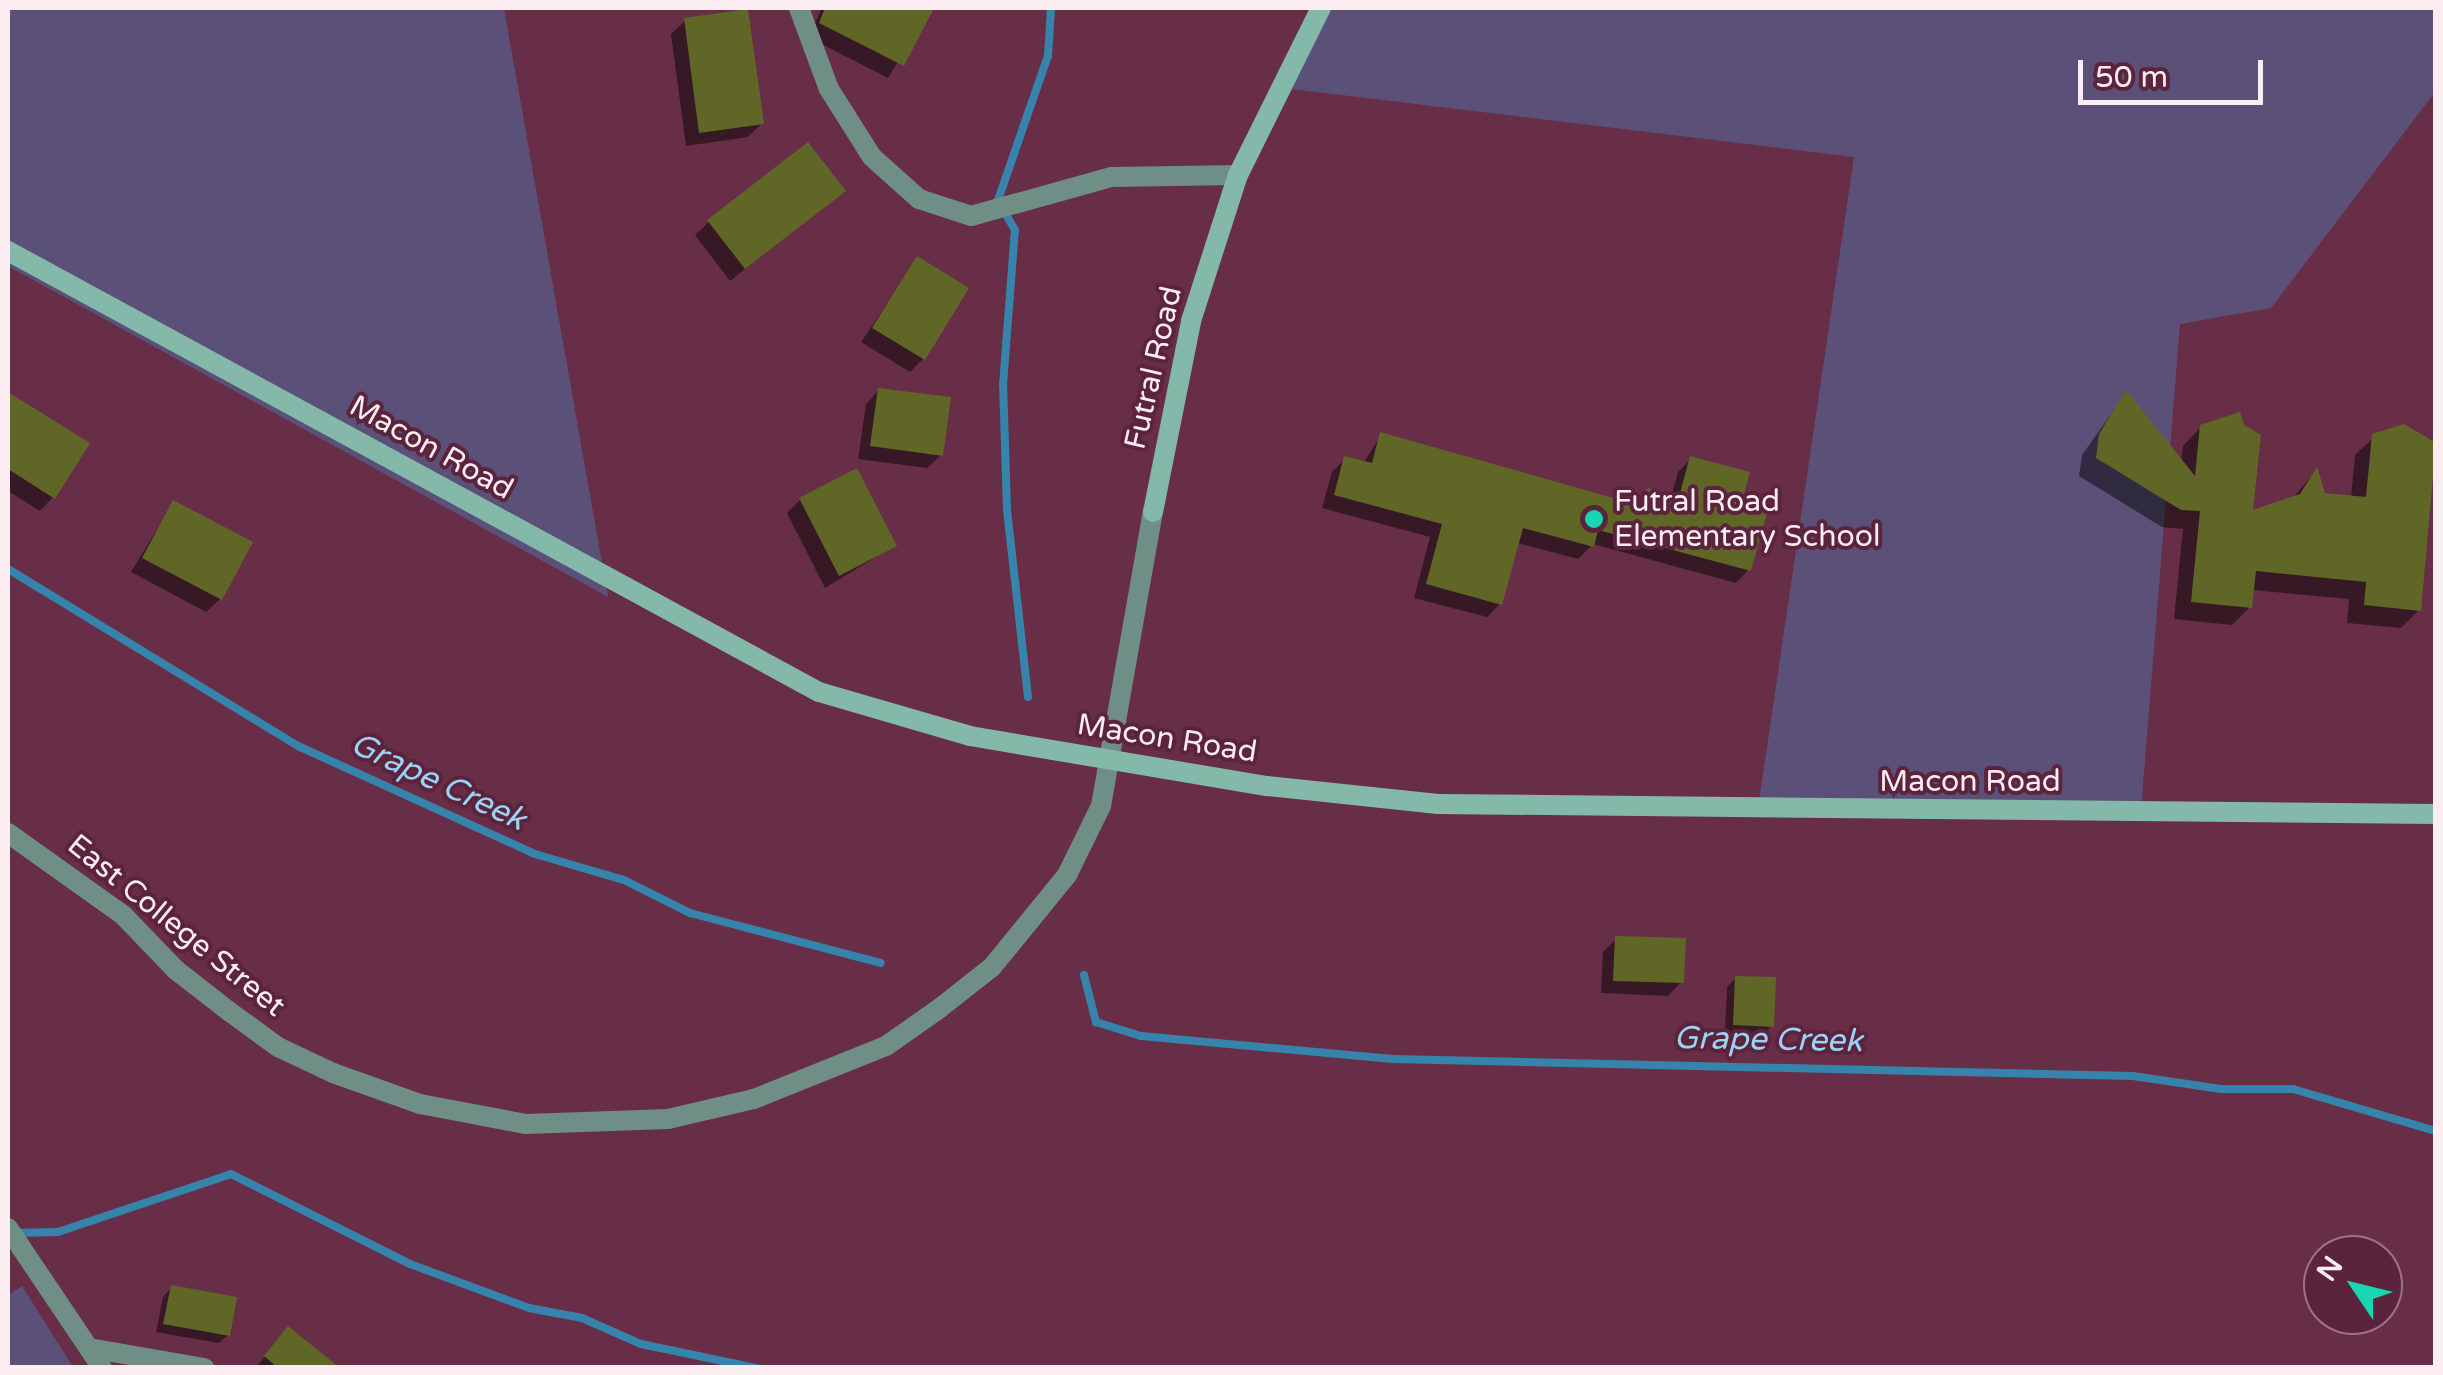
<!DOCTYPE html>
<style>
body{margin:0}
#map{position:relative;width:2443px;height:1375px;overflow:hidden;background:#682e47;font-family:"Varela Round",sans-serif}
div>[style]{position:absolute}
.green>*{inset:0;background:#5b5178}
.shadow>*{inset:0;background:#0007}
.stream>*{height:8px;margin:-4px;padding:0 4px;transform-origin:4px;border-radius:4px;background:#3684ac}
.building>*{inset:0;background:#606726}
.street>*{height:20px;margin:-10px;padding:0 10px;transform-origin:10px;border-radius:10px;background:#6f8f86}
.secondary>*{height:20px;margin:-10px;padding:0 10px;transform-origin:10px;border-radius:10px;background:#84b9aa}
.dots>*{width:28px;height:28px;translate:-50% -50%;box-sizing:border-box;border:5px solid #5c233c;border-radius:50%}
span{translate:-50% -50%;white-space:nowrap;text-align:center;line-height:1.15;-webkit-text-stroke:8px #5c233c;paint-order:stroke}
.street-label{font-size:30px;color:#fcedf2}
.poi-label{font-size:30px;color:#fcedf2}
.left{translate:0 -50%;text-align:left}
.water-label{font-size:32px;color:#99d3f6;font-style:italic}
.frame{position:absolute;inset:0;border:10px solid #fcedf2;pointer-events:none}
.north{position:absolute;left:2303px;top:1235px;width:100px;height:100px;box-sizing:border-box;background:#5c233c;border:2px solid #9c7485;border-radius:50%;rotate:305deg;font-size:28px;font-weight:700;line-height:40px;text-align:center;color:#fcedf2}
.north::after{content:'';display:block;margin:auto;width:35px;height:45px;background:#19d5b2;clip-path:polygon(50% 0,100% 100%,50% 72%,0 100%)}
.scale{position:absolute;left:2078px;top:60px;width:185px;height:45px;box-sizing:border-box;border:5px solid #fcedf2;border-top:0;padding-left:12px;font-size:30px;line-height:35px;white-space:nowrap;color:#fcedf2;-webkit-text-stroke:8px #5c233c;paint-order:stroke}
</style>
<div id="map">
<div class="green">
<div style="clip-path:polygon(8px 8px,504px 8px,608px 597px,8px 266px)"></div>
<div style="clip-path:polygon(1320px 8px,2435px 8px,2435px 92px,2271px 308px,2180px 324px,2141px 810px,1757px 815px,1854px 157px,1283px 88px)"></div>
<div style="clip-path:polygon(22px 1286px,73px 1367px,8px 1367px,8px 1295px)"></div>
</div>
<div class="shadow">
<div style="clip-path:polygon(822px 8px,931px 8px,888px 78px,808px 37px)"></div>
<div style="clip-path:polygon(685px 21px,762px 123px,748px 137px,686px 146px,671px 34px)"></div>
<div style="clip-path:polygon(843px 191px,730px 281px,695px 235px,709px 222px)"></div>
<div style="clip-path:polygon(918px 259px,923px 359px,910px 372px,861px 342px)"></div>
<div style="clip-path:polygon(879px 390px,941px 455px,927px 468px,858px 459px,866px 404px)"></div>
<div style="clip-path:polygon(2126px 393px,2181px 462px,2183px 446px,2201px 427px,2250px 513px,2292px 499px,2315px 472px,2323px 495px,2351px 498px,2355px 455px,2374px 437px,2419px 610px,2401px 628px,2347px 623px,2349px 599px,2252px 590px,2250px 607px,2232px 625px,2174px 619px,2183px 529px,2162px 527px,2079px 476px,2082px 455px)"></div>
<div style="clip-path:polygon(14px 398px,53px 497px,40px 511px,8px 491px,8px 405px)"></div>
<div style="clip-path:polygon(1381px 435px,1635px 504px,1648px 491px,1671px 497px,1678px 472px,1691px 459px,1738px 508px,1749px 569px,1736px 583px,1593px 544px,1578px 559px,1517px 543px,1500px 604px,1487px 617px,1414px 598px,1430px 537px,1322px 508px,1332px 472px,1345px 459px,1363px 464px)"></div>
<div style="clip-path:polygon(800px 500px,894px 546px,825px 588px,787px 513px)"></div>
<div style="clip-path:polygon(173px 503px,220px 599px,206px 612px,131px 572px)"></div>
<div style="clip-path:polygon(1616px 939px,1681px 982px,1668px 996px,1601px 993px,1603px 952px)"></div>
<div style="clip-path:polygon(1736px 978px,1771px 1026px,1763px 1035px,1725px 1033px,1727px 987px)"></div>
<div style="clip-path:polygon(171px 1288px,228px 1335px,219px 1343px,156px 1332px,163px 1297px)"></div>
<div style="clip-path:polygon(288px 1329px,336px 1368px,255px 1368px)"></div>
</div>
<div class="stream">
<div style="left:8px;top:569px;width:340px;rotate:31.4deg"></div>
<div style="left:298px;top:746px;width:260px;rotate:24.5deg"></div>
<div style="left:535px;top:854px;width:93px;rotate:16.3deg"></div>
<div style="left:624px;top:880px;width:74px;rotate:26.6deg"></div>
<div style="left:690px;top:913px;width:197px;rotate:14.7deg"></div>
<div style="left:1028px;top:697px;width:189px;rotate:-96.4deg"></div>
<div style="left:1007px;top:509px;width:124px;rotate:-91.8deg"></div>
<div style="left:1003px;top:385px;width:155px;rotate:-85.6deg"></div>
<div style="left:1015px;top:230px;width:34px;rotate:-120deg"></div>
<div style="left:998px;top:200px;width:152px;rotate:-70.9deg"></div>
<div style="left:1048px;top:56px;width:48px;rotate:-86.4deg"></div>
<div style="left:1084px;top:975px;width:49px;rotate:75.7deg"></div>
<div style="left:1096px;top:1022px;width:47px;rotate:17.3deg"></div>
<div style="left:1141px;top:1036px;width:253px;rotate:5.2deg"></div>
<div style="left:1393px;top:1059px;width:740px;rotate:1.32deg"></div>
<div style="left:2133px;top:1076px;width:89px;rotate:8.4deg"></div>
<div style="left:2221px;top:1089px;width:72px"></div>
<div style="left:2293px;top:1089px;width:149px;rotate:16.4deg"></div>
<div style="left:13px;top:1233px;width:45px;rotate:-1.3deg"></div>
<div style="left:58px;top:1232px;width:182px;rotate:-18.5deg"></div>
<div style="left:231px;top:1174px;width:200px;rotate:26.7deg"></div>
<div style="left:410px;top:1264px;width:127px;rotate:20.3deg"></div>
<div style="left:529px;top:1308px;width:54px;rotate:10.7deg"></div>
<div style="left:582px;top:1318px;width:64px;rotate:23.8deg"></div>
<div style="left:641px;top:1344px;width:117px;rotate:11.8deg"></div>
</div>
<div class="building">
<div style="clip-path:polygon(825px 8px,934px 8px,904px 66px,819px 23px)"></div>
<div style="clip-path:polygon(748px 9px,764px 124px,699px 133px,684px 18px)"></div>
<div style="clip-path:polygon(808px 142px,846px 191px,745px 269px,707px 220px)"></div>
<div style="clip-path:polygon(917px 256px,969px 288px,925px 360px,872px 328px)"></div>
<div style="clip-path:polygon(878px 388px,951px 397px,943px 456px,870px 446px)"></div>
<div style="clip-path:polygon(2126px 390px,2195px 476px,2200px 425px,2240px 412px,2244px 425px,2261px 435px,2253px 510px,2300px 494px,2317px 467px,2325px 493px,2366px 497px,2372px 434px,2404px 424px,2436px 443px,2421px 611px,2364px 605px,2366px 582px,2256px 571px,2252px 608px,2191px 602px,2200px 511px,2181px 510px,2096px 458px,2099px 434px)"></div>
<div style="clip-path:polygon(8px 392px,90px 443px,55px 499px,8px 469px)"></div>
<div style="clip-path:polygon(1380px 432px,1642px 506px,1647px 488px,1679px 497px,1690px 456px,1750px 472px,1741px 506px,1767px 513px,1751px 571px,1598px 530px,1594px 547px,1523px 528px,1502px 605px,1426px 584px,1442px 524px,1334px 495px,1344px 456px,1372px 463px)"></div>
<div style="clip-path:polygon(857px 468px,897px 546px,839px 576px,799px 498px)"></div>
<div style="clip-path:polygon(173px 500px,253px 542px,222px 600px,142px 558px)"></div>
<div style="clip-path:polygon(1615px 936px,1686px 938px,1684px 983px,1613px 981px)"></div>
<div style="clip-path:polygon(1735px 976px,1776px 977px,1774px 1027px,1733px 1025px)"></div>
<div style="clip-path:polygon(171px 1285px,237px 1297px,230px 1336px,163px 1324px)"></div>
<div style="clip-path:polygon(288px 1326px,340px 1368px,278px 1368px,264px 1356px)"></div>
</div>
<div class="street">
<div style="left:799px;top:8px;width:86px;rotate:69.7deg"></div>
<div style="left:829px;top:89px;width:80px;rotate:57.7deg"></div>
<div style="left:872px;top:157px;width:63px;rotate:41.8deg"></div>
<div style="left:919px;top:199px;width:55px;rotate:18.1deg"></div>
<div style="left:971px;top:216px;width:146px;rotate:-15.5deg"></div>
<div style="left:1112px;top:177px;width:126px;rotate:-0.9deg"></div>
<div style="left:8px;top:833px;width:141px;rotate:35.5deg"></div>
<div style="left:123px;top:915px;width:76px;rotate:46.1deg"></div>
<div style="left:176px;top:970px;width:68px;rotate:37.9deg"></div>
<div style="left:230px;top:1012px;width:59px;rotate:36.1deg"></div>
<div style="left:278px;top:1047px;width:61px;rotate:25.3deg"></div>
<div style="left:333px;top:1073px;width:92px;rotate:19.6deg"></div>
<div style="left:420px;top:1104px;width:108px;rotate:10.7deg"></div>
<div style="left:526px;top:1124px;width:142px;rotate:-2deg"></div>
<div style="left:668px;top:1119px;width:88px;rotate:-13.1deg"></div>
<div style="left:754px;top:1099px;width:142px;rotate:-21.9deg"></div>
<div style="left:886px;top:1046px;width:66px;rotate:-35.1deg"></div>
<div style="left:940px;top:1008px;width:66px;rotate:-38.3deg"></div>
<div style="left:992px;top:967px;width:119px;rotate:-50.8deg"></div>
<div style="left:1067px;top:875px;width:77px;rotate:-63.8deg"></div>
<div style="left:1101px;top:806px;width:299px;rotate:-80deg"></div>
<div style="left:8px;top:1228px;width:169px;rotate:56.1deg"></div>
<div style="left:89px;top:1348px;width:117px;rotate:9.9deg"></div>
</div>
<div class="secondary">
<div style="left:8px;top:251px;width:923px;rotate:28.54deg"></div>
<div style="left:819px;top:692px;width:157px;rotate:16.2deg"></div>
<div style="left:970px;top:736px;width:301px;rotate:9.6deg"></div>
<div style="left:1267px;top:786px;width:172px;rotate:6deg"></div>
<div style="left:1438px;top:804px;width:998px;rotate:0.57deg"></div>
<div style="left:1153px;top:512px;width:195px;rotate:-78.7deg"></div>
<div style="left:1191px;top:321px;width:153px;rotate:-72.2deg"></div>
<div style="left:1238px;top:175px;width:186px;rotate:-63.6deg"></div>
</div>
<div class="dots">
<div style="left:1594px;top:519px;background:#19d5b2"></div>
</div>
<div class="street-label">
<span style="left:1154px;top:368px;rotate:-77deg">Futral Road</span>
<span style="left:431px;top:448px;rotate:29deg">Macon Road</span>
<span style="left:1167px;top:739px;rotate:9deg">Macon Road</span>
<span style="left:1970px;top:782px">Macon Road</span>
<span style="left:176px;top:926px;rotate:39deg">East College Street</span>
</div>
<div class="poi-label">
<span class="left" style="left:1614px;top:519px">Futral Road<br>Elementary School</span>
</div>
<div class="water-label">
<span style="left:438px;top:782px;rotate:25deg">Grape Creek</span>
<span style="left:1768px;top:1040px;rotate:1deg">Grape Creek</span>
</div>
<div class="frame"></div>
<div class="north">N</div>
<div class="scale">50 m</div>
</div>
